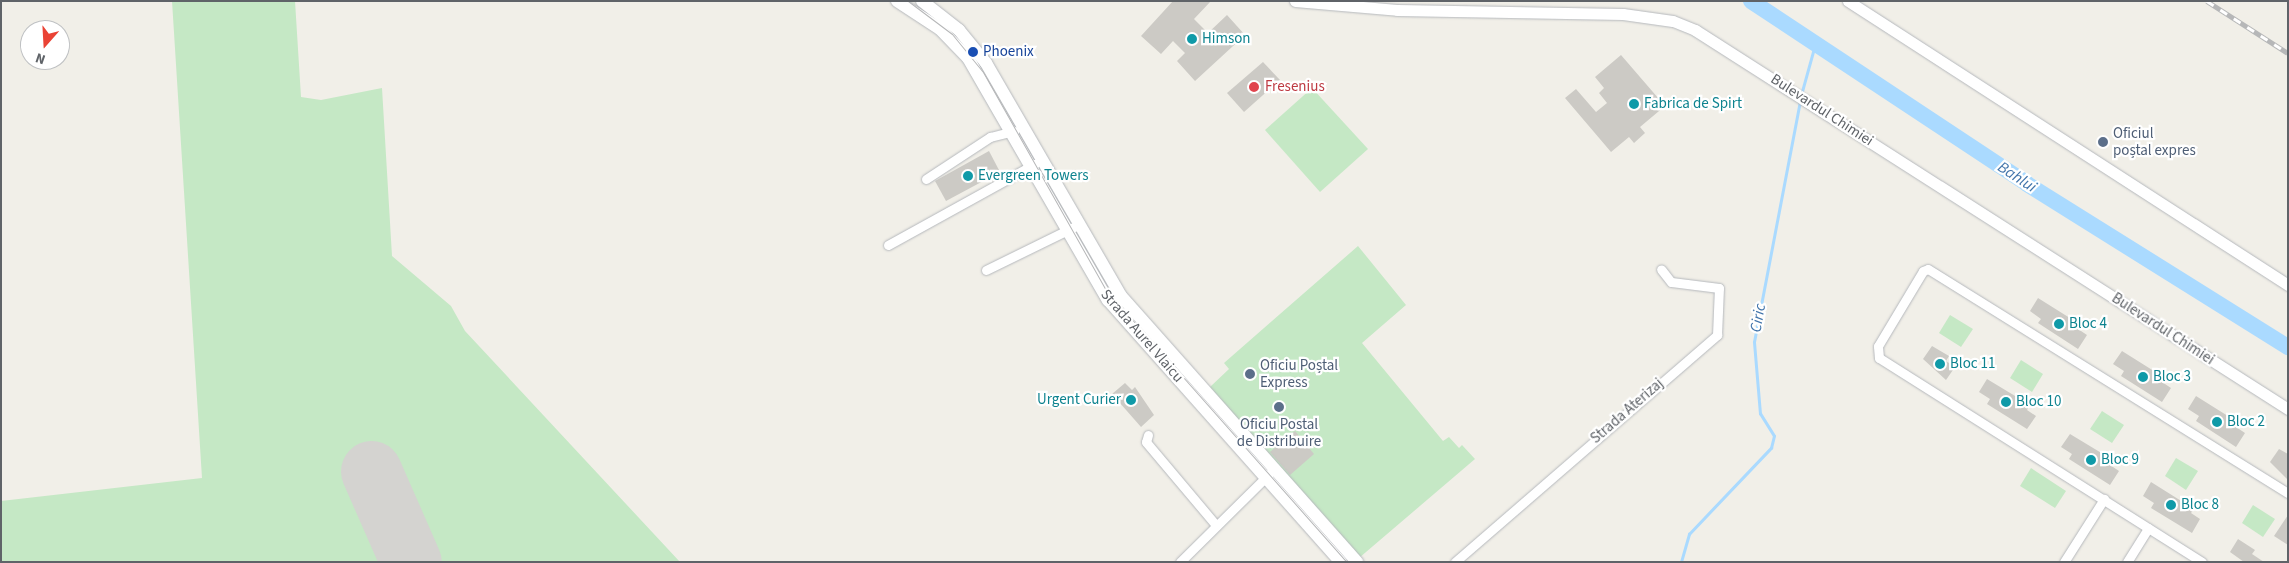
<!DOCTYPE html>
<meta charset="utf-8">
<style>
body{margin:0}
#map{position:relative;width:2289px;height:563px;overflow:hidden;background:#f1efe8;font-family:"Source Sans 3",sans-serif}
div>[style]{position:absolute}
.green>*{inset:0;background:#c5e8c5}
.stream>*{height:2.5px;margin:-1.25px;padding:0 1.25px;transform-origin:1.25px;border-radius:1.25px;background:#aadaff}
.river>*{height:16px;margin:-8px;padding:0 8px;transform-origin:8px;border-radius:8px;background:#aadaff}
.runway>*{height:61px;margin:-30.5px;padding:0 30.5px;transform-origin:30.5px;border-radius:30.5px;background:#d4d3d0}
.building>*{inset:0;background:#cccac5}
.roads{filter:drop-shadow(0 0 1px #b5b8bc) drop-shadow(0 0 1px #b5b8bc)}
.minor>*{height:9px;margin:-4.5px;padding:0 4.5px;transform-origin:4.5px;border-radius:4.5px;background:#fff}
.tertiary>*{height:11px;margin:-5.5px;padding:0 5.5px;transform-origin:5.5px;border-radius:5.5px;background:#fff}
.secondary>*{height:12px;margin:-6px;padding:0 6px;transform-origin:6px;border-radius:6px;background:#fff}
.tram>*{height:1px;margin:-0.5px;padding:0 0.5px;transform-origin:0.5px;border-radius:0.5px;background:#b6b7b8}
.rail>*{height:4.5px;margin-top:-2.25px;transform-origin:0;background:repeating-linear-gradient(90deg,#fff 0 8px,#b6b7b8 0 16px);box-sizing:border-box;border-block:1px solid #b6b7b8}
.dots>*{width:14px;height:14px;translate:-50% -50%;box-sizing:border-box;border:2px solid #fff;border-radius:50%}
span{translate:-50% -50%;white-space:nowrap;text-align:center;line-height:1.15;-webkit-text-stroke:4.5px #fff;paint-order:stroke}
.culture-label{font-size:15px;color:#0d838f}
.left{translate:0 -50%;text-align:left}
.right{translate:-100% -50%;text-align:right}
.transit-label{font-size:15px;color:#164399}
.health-label{font-size:15px;color:#be3a42}
.street-label{font-size:15px;color:#5f6368}
.service-label{font-size:15px;color:#4e5e75}
.water-label{font-size:16px;color:#4174aa;font-style:italic}
.frame{position:absolute;inset:0;border:2px solid #5f6368;pointer-events:none}
.north{position:absolute;left:20px;top:20px;width:50px;height:50px;box-sizing:border-box;background:#fff;border:1px solid #bfc1c3;border-radius:50%;rotate:199deg;font-size:14px;font-weight:700;line-height:20px;text-align:center;color:#5f6368}
.north::after{content:'';display:block;margin:auto;width:18px;height:22px;background:#ea4335;clip-path:polygon(50% 0,100% 100%,50% 72%,0 100%)}
</style>
<div id="map">
<div class="green">
<div style="clip-path:polygon(172px 1px,295px 1px,301px 97px,321px 100px,382px 88px,392px 256px,451px 306px,465px 331px,680px 562px,1px 562px,1px 501px,202px 478px)"></div>
<div style="clip-path:polygon(1312px 88px,1368px 149px,1320px 192px,1265px 130px)"></div>
<div style="clip-path:polygon(1358px 246px,1406px 305px,1362px 343px,1443px 441px,1449px 437px,1459px 448px,1462px 445px,1475px 459px,1359px 558px,1210px 387px,1229px 369px,1224px 363px)"></div>
<div style="clip-path:polygon(1950px 315px,1973px 329px,1961px 347px,1939px 333px)"></div>
<div style="clip-path:polygon(2021px 360px,2043px 374px,2032px 392px,2010px 378px)"></div>
<div style="clip-path:polygon(2102px 411px,2124px 425px,2112px 443px,2090px 429px)"></div>
<div style="clip-path:polygon(2176px 458px,2198px 471px,2186px 490px,2165px 476px)"></div>
<div style="clip-path:polygon(2031px 468px,2066px 491px,2055px 508px,2020px 486px)"></div>
<div style="clip-path:polygon(2253px 505px,2275px 519px,2263px 537px,2242px 523px)"></div>
</div>
<div class="stream">
<div style="left:1801px;top:95px;width:56px;rotate:-74.5deg"></div>
<div style="left:1681px;top:562px;width:29px;rotate:-74deg"></div>
<div style="left:1689px;top:534px;width:119px;rotate:-46.4deg"></div>
<div style="left:1771px;top:448px;width:12px;rotate:-76deg"></div>
<div style="left:1774px;top:436px;width:26px;rotate:-122deg"></div>
<div style="left:1760px;top:414px;width:72px;rotate:-94.8deg"></div>
<div style="left:1754px;top:342px;width:246px;rotate:-79.2deg"></div>
</div>
<div class="river">
<div style="left:1751px;top:1px;width:331px;rotate:33.5deg"></div>
<div style="left:2027px;top:184px;width:308px;rotate:32deg"></div>
</div>
<div class="runway">
<div style="left:371px;top:471px;width:99px;rotate:66.3deg"></div>
</div>
<div class="building">
<div style="clip-path:polygon(1173px 1px,1211px 1px,1194px 19px,1208px 33px,1227px 15px,1245px 35px,1195px 81px,1177px 61px,1185px 53px,1173px 41px,1161px 54px,1141px 36px)"></div>
<div style="clip-path:polygon(1621px 55px,1665px 106px,1640px 127px,1645px 133px,1634px 143px,1629px 137px,1611px 152px,1565px 98px,1576px 89px,1596px 112px,1607px 103px,1599px 93px,1604px 88px,1595px 77px)"></div>
<div style="clip-path:polygon(1263px 62px,1280px 80px,1244px 112px,1227px 93px)"></div>
<div style="clip-path:polygon(989px 151px,1000px 172px,946px 201px,935px 181px)"></div>
<div style="clip-path:polygon(2038px 298px,2081px 325px,2078px 329px,2087px 335px,2078px 349px,2038px 323px,2041px 319px,2030px 311px)"></div>
<div style="clip-path:polygon(1932px 346px,1949px 356px,1946px 361px,1955px 367px,1946px 380px,1923px 359px)"></div>
<div style="clip-path:polygon(2122px 351px,2165px 378px,2162px 382px,2171px 388px,2162px 402px,2121px 376px,2124px 371px,2113px 364px)"></div>
<div style="clip-path:polygon(1987px 379px,2030px 405px,2027px 410px,2036px 416px,2027px 429px,1987px 404px,1990px 399px,1979px 392px)"></div>
<div style="clip-path:polygon(1125px 383px,1132px 390px,1135px 387px,1154px 415px,1141px 427px,1112px 394px)"></div>
<div style="clip-path:polygon(2196px 396px,2239px 423px,2236px 427px,2245px 433px,2236px 447px,2196px 421px,2199px 416px,2188px 409px)"></div>
<div style="clip-path:polygon(1295px 431px,1314px 454px,1290px 475px,1270px 452px)"></div>
<div style="clip-path:polygon(2070px 434px,2113px 460px,2110px 465px,2119px 471px,2110px 485px,2069px 459px,2072px 454px,2061px 447px)"></div>
<div style="clip-path:polygon(2279px 449px,2288px 454px,2288px 480px,2270px 462px)"></div>
<div style="clip-path:polygon(2151px 482px,2194px 509px,2191px 513px,2200px 519px,2192px 533px,2151px 508px,2154px 503px,2143px 496px)"></div>
<div style="clip-path:polygon(2288px 515px,2288px 545px,2274px 536px)"></div>
<div style="clip-path:polygon(2238px 539px,2255px 550px,2252px 554px,2264px 562px,2244px 562px,2230px 552px)"></div>
</div>
<div class="roads">
<div class="minor">
<div style="left:926px;top:179px;width:77px;rotate:-33.3deg"></div>
<div style="left:990px;top:137px;width:25px;rotate:-14deg"></div>
<div style="left:888px;top:245px;width:168px;rotate:-28.9deg"></div>
<div style="left:986px;top:270px;width:102px;rotate:-26.1deg"></div>
<div style="left:1148px;top:435px;width:7px;rotate:106deg"></div>
<div style="left:1146px;top:442px;width:109px;rotate:49.9deg"></div>
<div style="left:1180px;top:562px;width:125px;rotate:-44.7deg"></div>
<div style="left:1455px;top:562px;width:347px;rotate:-40.9deg"></div>
<div style="left:1717px;top:335px;width:47px;rotate:-87.6deg"></div>
<div style="left:1719px;top:288px;width:48px;rotate:-172.9deg"></div>
<div style="left:1671px;top:282px;width:16px;rotate:-128deg"></div>
<div style="left:2064px;top:562px;width:75px;rotate:-57.6deg"></div>
<div style="left:2127px;top:562px;width:40px;rotate:-58deg"></div>
<div style="left:2202px;top:562px;width:382px;rotate:-147.7deg"></div>
<div style="left:1879px;top:358px;width:12px;rotate:-95deg"></div>
<div style="left:1878px;top:346px;width:87px;rotate:-59deg"></div>
<div style="left:1923px;top:271px;width:5px;rotate:-22deg"></div>
<div style="left:1928px;top:269px;width:424px;rotate:31.9deg"></div>
</div>
<div class="tertiary">
<div style="left:1295px;top:1px;width:102px;rotate:5deg"></div>
<div style="left:1397px;top:10px;width:226px;rotate:1deg"></div>
<div style="left:1623px;top:14px;width:50px;rotate:8deg"></div>
<div style="left:1673px;top:21px;width:24px;rotate:22deg"></div>
<div style="left:1695px;top:30px;width:704px;rotate:32.58deg"></div>
<div style="left:1848px;top:1px;width:524px;rotate:32.84deg"></div>
</div>
<div class="secondary">
<div style="left:897px;top:1px;width:51px;rotate:33.1deg"></div>
<div style="left:940px;top:29px;width:40px;rotate:46deg"></div>
<div style="left:968px;top:58px;width:280px;rotate:60deg"></div>
<div style="left:1108px;top:300px;width:351px;rotate:48.4deg"></div>
<div style="left:922px;top:1px;width:47px;rotate:38.1deg"></div>
<div style="left:959px;top:30px;width:43px;rotate:50.7deg"></div>
<div style="left:986px;top:63px;width:269px;rotate:59.9deg"></div>
<div style="left:1121px;top:296px;width:356px;rotate:48.4deg"></div>
</div>
</div>
<div class="tram">
<div style="left:908px;top:1px;width:55px;rotate:36.9deg"></div>
<div style="left:952px;top:34px;width:49px;rotate:50.8deg"></div>
<div style="left:983px;top:72px;width:250px;rotate:60.6deg"></div>
<div style="left:1106px;top:290px;width:363px;rotate:48.5deg"></div>
</div>
<div class="rail">
<div style="left:2207px;top:1px;width:96px;rotate:32.7deg"></div>
</div>
<div class="dots">
<div style="left:1192px;top:39px;background:#0f9aa8"></div>
<div style="left:973px;top:52px;background:#1a4fb4"></div>
<div style="left:1254px;top:87px;background:#e0444e"></div>
<div style="left:1634px;top:104px;background:#0f9aa8"></div>
<div style="left:2103px;top:142px;background:#5c6f8a"></div>
<div style="left:968px;top:176px;background:#0f9aa8"></div>
<div style="left:2059px;top:324px;background:#0f9aa8"></div>
<div style="left:1940px;top:364px;background:#0f9aa8"></div>
<div style="left:1250px;top:374px;background:#5c6f8a"></div>
<div style="left:2143px;top:377px;background:#0f9aa8"></div>
<div style="left:1131px;top:400px;background:#0f9aa8"></div>
<div style="left:2006px;top:402px;background:#0f9aa8"></div>
<div style="left:1279px;top:407px;background:#5c6f8a"></div>
<div style="left:2217px;top:422px;background:#0f9aa8"></div>
<div style="left:2091px;top:460px;background:#0f9aa8"></div>
<div style="left:2171px;top:505px;background:#0f9aa8"></div>
</div>
<div class="culture-label">
<span class="left" style="left:1202px;top:39px">Himson</span>
<span class="left" style="left:1644px;top:104px">Fabrica de Spirt</span>
<span class="left" style="left:978px;top:176px">Evergreen Towers</span>
<span class="left" style="left:2069px;top:324px">Bloc 4</span>
<span class="left" style="left:1950px;top:364px">Bloc 11</span>
<span class="left" style="left:2153px;top:377px">Bloc 3</span>
<span class="right" style="left:1121px;top:400px">Urgent Curier</span>
<span class="left" style="left:2016px;top:402px">Bloc 10</span>
<span class="left" style="left:2227px;top:422px">Bloc 2</span>
<span class="left" style="left:2101px;top:460px">Bloc 9</span>
<span class="left" style="left:2181px;top:505px">Bloc 8</span>
</div>
<div class="transit-label">
<span class="left" style="left:983px;top:52px">Phoenix</span>
</div>
<div class="health-label">
<span class="left" style="left:1265px;top:87px">Fresenius</span>
</div>
<div class="street-label">
<span style="left:1822px;top:110px;rotate:33deg">Bulevardul Chimiei</span>
<span style="left:2163px;top:329px;rotate:33deg">Bulevardul Chimiei</span>
<span style="left:1142px;top:336px;rotate:49deg">Strada Aurel Vlaicu</span>
<span style="left:1627px;top:411px;rotate:-41deg">Strada Aterizaj</span>
</div>
<div class="service-label">
<span class="left" style="left:2113px;top:142px">Oficiul<br>poștal expres</span>
<span class="left" style="left:1260px;top:374px">Oficiu Poștal<br>Express</span>
<span style="left:1279px;top:433px">Oficiu Postal<br>de Distribuire</span>
</div>
<div class="water-label">
<span style="left:2017px;top:177px;rotate:33deg">Bahlui</span>
<span style="left:1758px;top:318px;rotate:-80deg">Ciric</span>
</div>
<div class="frame"></div>
<div class="north">N</div>
</div>
